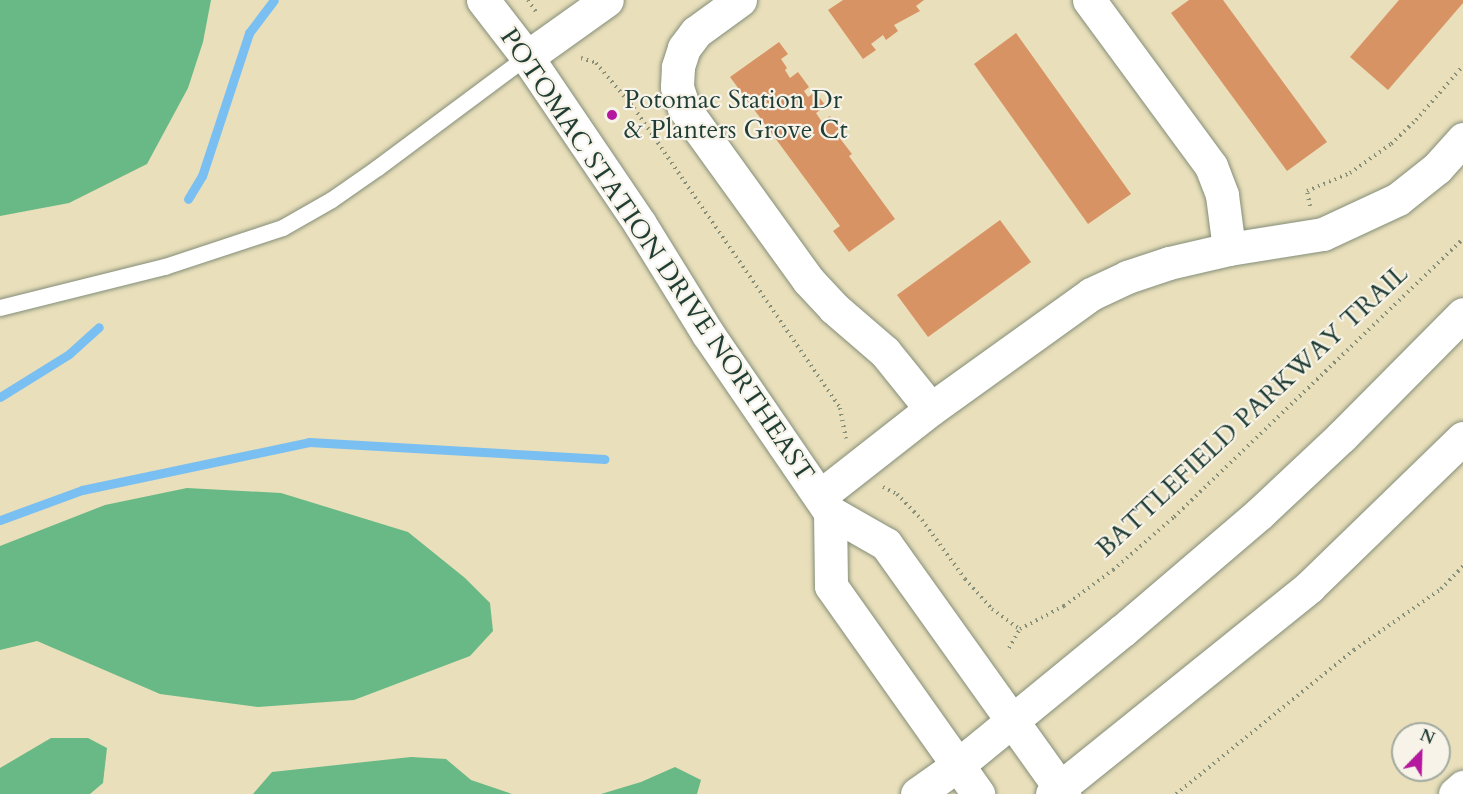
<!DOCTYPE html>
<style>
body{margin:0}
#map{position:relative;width:1463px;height:794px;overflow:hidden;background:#e9dfbb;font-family:Cardo,serif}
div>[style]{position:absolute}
.forest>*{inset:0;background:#68b985}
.stream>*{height:9px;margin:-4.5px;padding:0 4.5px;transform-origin:4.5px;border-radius:4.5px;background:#7abff1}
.building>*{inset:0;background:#d89364}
.path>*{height:4px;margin-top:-2px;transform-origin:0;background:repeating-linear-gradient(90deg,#848e78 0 1.5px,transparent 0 6px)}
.roads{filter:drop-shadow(0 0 2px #848e78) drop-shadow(0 0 2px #848e78)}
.lane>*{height:16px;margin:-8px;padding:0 8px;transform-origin:8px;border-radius:8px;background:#fff}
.street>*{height:33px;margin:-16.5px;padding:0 16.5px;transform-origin:16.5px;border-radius:16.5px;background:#fff}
.secondary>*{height:33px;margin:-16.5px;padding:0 16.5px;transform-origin:16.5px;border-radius:16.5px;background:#fff}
.dots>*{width:16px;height:16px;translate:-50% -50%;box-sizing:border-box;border:3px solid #f7f3e8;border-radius:50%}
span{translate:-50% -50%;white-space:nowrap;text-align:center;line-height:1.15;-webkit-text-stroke:4.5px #f7f3e8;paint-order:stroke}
.poi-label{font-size:26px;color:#1f3d34}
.left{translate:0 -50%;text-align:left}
.street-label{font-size:26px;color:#1f3d34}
.north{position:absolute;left:1391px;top:722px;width:60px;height:60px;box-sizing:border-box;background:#f7f3e8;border:2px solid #a1aaa0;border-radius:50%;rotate:23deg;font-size:16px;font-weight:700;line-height:24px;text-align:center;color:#1f3d34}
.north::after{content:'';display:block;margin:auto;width:21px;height:27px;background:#b5179e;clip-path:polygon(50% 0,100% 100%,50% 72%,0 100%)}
</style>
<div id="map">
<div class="forest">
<div style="clip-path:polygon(0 0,211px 0,203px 42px,188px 88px,147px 164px,69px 203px,0 216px)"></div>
<div style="clip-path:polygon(187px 488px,281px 493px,408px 532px,465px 578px,490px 603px,493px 631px,470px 656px,354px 700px,258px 707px,160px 694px,37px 641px,0 650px,0 546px,105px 505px)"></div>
<div style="clip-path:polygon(51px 738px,88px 738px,107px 748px,103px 783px,90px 794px,0 794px,0 768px)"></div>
<div style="clip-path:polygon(411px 757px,446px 759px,471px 780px,512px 794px,253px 794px,272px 772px)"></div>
<div style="clip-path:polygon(675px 767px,701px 780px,697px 794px,601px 794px,641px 782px)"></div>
</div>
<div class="stream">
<div style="left:188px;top:199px;width:27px;rotate:-59deg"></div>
<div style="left:202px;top:176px;width:151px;rotate:-71.8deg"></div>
<div style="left:249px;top:33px;width:41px;rotate:-52.9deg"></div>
<div style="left:0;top:397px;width:81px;rotate:-31.9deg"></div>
<div style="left:69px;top:354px;width:40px;rotate:-42deg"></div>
<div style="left:0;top:520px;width:87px;rotate:-20.1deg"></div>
<div style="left:82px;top:490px;width:232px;rotate:-11.9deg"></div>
<div style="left:309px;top:442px;width:296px;rotate:3.3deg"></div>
</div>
<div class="building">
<div style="clip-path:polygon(843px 0,924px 0,916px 6px,920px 11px,894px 25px,898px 31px,886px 40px,883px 35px,871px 44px,876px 50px,863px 59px,828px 10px)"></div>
<div style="clip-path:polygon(1189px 0,1223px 0,1327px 142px,1287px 171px,1171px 13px)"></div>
<div style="clip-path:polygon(1399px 0,1463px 0,1463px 3px,1388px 90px,1350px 57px)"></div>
<div style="clip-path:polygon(1016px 33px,1131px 194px,1088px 224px,974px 64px)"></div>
<div style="clip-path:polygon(779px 42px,788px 54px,781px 59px,787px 68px,785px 70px,790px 78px,798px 72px,809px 87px,804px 91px,808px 97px,815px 92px,826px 106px,816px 113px,822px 122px,830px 116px,839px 129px,835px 132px,852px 154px,849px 156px,895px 219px,849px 252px,833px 231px,840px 226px,730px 77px)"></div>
<div style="clip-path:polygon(1000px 220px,1031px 262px,928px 337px,897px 295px)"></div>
</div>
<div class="path">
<div style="left:528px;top:0;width:14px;rotate:56deg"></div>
<div style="left:581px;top:58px;width:16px;rotate:18deg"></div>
<div style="left:596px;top:63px;width:59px;rotate:49.8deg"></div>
<div style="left:634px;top:108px;width:364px;rotate:55.5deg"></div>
<div style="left:840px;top:408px;width:31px;rotate:79deg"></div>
<div style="left:1310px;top:206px;width:15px;rotate:-101deg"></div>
<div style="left:1307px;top:191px;width:47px;rotate:-22.7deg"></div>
<div style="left:1350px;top:173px;width:50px;rotate:-35.3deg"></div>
<div style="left:1391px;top:144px;width:35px;rotate:-44deg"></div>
<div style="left:1416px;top:120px;width:72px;rotate:-49deg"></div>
<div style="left:883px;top:487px;width:16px;rotate:27deg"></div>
<div style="left:897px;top:494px;width:36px;rotate:46deg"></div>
<div style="left:922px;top:520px;width:73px;rotate:53.9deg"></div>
<div style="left:965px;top:579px;width:40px;rotate:48deg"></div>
<div style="left:992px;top:609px;width:34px;rotate:36deg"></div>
<div style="left:1009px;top:648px;width:22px;rotate:-60deg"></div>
<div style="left:1020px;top:629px;width:50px;rotate:-27.6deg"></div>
<div style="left:1064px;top:606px;width:61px;rotate:-36.3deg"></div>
<div style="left:1113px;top:570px;width:81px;rotate:-41deg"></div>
<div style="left:1174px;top:517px;width:401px;rotate:-43.9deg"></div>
<div style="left:1176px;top:794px;width:229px;rotate:-39deg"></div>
<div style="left:1354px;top:650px;width:106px;rotate:-35deg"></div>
<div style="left:1441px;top:589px;width:32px;rotate:-46deg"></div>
</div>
<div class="roads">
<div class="lane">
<div style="left:0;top:308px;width:170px;rotate:-14deg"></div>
<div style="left:165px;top:267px;width:124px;rotate:-18.3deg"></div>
<div style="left:283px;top:228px;width:56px;rotate:-29.7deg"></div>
<div style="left:332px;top:200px;width:56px;rotate:-34.8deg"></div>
<div style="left:378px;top:168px;width:186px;rotate:-36.7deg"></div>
</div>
<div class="street">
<div style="left:740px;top:0;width:54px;rotate:144deg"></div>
<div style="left:696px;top:32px;width:20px;rotate:127deg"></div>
<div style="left:684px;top:48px;width:20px;rotate:108deg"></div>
<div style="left:678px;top:67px;width:20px;rotate:93deg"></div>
<div style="left:677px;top:87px;width:22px;rotate:72deg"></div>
<div style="left:684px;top:108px;width:212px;rotate:54.2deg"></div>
<div style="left:808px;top:280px;width:38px;rotate:47deg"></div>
<div style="left:834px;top:308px;width:67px;rotate:40.8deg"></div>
<div style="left:885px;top:352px;width:73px;rotate:51.1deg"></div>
<div style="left:1089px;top:0;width:206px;rotate:53.7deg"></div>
<div style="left:1211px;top:166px;width:31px;rotate:69deg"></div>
<div style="left:1222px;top:195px;width:54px;rotate:82.6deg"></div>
<div style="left:527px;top:57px;width:98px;rotate:-35.5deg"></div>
<div style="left:820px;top:496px;width:141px;rotate:-38.1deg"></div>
<div style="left:931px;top:409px;width:197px;rotate:-35.7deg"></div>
<div style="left:1091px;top:294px;width:40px;rotate:-25deg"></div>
<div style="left:1127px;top:277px;width:44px;rotate:-18.4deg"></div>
<div style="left:1169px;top:263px;width:62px;rotate:-13.1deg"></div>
<div style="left:1229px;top:249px;width:95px;rotate:-9.1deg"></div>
<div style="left:1323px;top:234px;width:83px;rotate:-25deg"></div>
<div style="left:1398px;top:199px;width:50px;rotate:-38.5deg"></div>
<div style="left:1437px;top:168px;width:39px;rotate:-48deg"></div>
<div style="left:1455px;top:794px;width:11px;rotate:-41deg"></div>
</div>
<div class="secondary">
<div style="left:483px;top:0;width:72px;rotate:52.3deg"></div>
<div style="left:527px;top:57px;width:202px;rotate:55.9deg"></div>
<div style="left:640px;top:224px;width:129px;rotate:58.3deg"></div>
<div style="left:708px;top:334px;width:216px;rotate:55.6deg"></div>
<div style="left:830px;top:512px;width:64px;rotate:29.7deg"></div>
<div style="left:886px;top:544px;width:307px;rotate:54.5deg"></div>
<div style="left:830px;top:512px;width:74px;rotate:89.2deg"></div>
<div style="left:831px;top:586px;width:255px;rotate:54.7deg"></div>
<div style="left:917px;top:794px;width:50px;rotate:-35.3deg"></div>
<div style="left:958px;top:765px;width:212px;rotate:-39.3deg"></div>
<div style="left:1122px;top:631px;width:182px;rotate:-40.5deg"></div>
<div style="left:1260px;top:513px;width:111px;rotate:-43.2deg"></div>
<div style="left:1341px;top:437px;width:173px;rotate:-45.2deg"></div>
<div style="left:1052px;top:794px;width:330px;rotate:-38.8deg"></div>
<div style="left:1309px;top:587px;width:214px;rotate:-44.1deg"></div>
</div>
</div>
<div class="dots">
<div style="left:612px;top:115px;background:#b5179e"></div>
</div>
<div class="poi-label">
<span class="left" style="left:624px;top:115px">Potomac Station Dr<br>&amp; Planters Grove Ct</span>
</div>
<div class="street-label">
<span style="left:657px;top:255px;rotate:56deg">POTOMAC STATION DRIVE NORTHEAST</span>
<span style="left:1252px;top:411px;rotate:-43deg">BATTLEFIELD PARKWAY TRAIL</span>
</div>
<div class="north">N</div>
</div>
